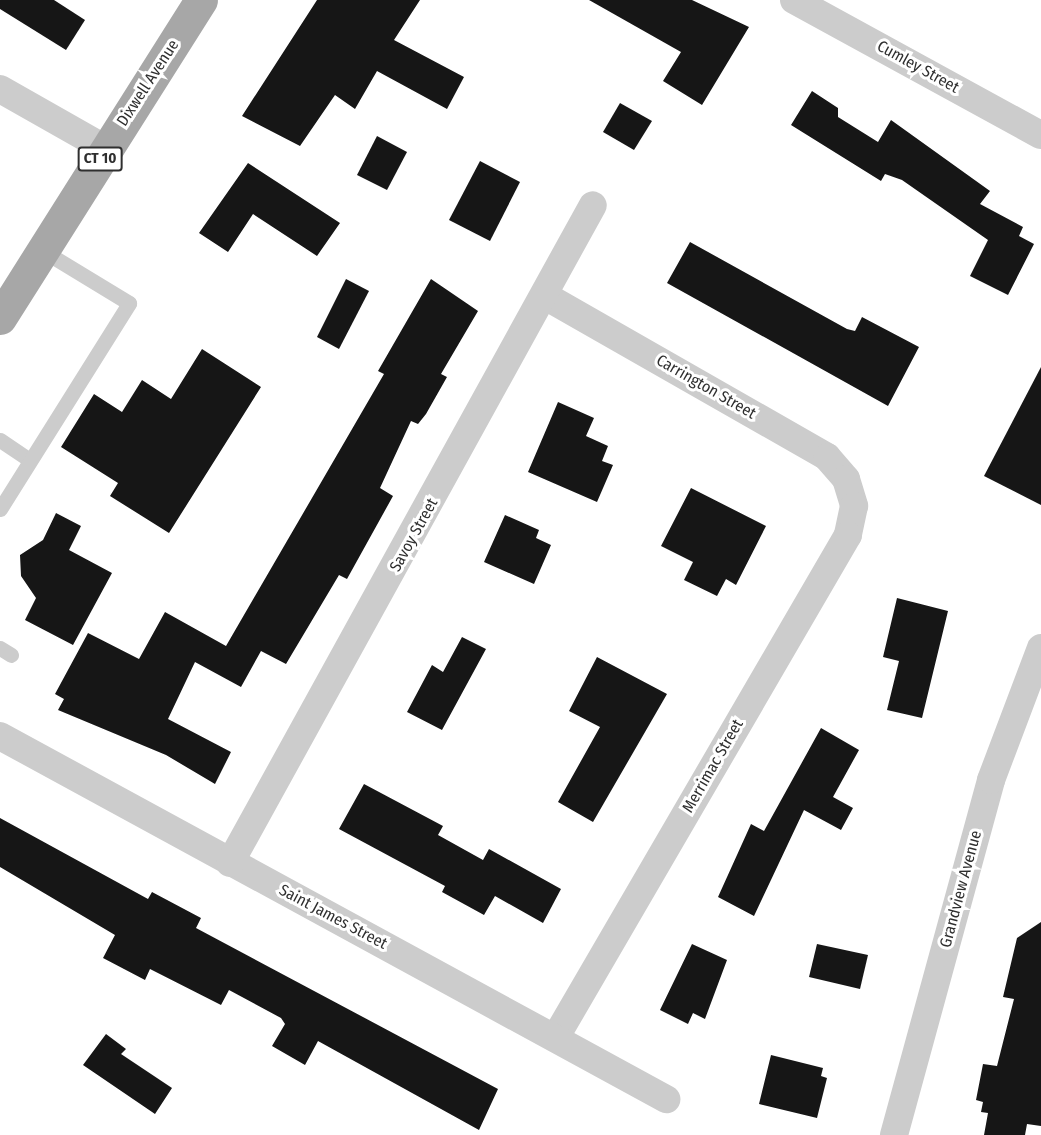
<!DOCTYPE html>
<style>
body{margin:0}
#map{position:relative;width:1041px;height:1135px;overflow:hidden;background:#fff;font-family:"Fira Sans Condensed",sans-serif}
div>[style]{position:absolute}
.building>*{inset:0;background:#161616}
.service>*{height:15px;margin:-7.5px;padding:0 7.5px;transform-origin:7.5px;border-radius:7.5px;background:#ccc}
.minor>*{height:28px;margin:-14px;padding:0 14px;transform-origin:14px;border-radius:14px;background:#ccc}
.primary>*{height:33px;margin:-16.5px;padding:0 16.5px;transform-origin:16.5px;border-radius:16.5px;background:#a7a7a7}
span{translate:-50% -50%;white-space:nowrap;text-align:center;line-height:1.15;-webkit-text-stroke:6px #fff;paint-order:stroke}
.shield-label span{padding:2px 4px;background:#fff;border:2px solid;border-radius:4px;-webkit-text-stroke-width:0}
.shield-label{font-size:15px;color:#2f2f2f;font-weight:700}
.street-label{font-size:16px;color:#2f2f2f}
</style>
<div id="map">
<div class="building">
<div style="clip-path:polygon(0 0,54px 0,85px 20px,66px 50px,0 9px)"></div>
<div style="clip-path:polygon(317px 0,420px 0,394px 40px,464px 77px,447px 109px,377px 71px,355px 109px,335px 95px,300px 146px,242px 116px)"></div>
<div style="clip-path:polygon(589px 0,692px 0,749px 27px,702px 105px,663px 81px,681px 52px)"></div>
<div style="clip-path:polygon(812px 91px,838px 108px,838px 117px,878px 142px,891px 120px,990px 191px,980px 204px,1023px 227px,1019px 236px,1034px 244px,1008px 295px,970px 276px,988px 240px,902px 180px,885px 174px,881px 181px,791px 125px)"></div>
<div style="clip-path:polygon(620px 103px,652px 121px,634px 150px,603px 132px)"></div>
<div style="clip-path:polygon(377px 136px,407px 152px,387px 190px,357px 175px)"></div>
<div style="clip-path:polygon(480px 161px,520px 182px,490px 241px,449px 220px)"></div>
<div style="clip-path:polygon(248px 163px,340px 223px,317px 256px,253px 214px,228px 252px,199px 233px)"></div>
<div style="clip-path:polygon(690px 242px,847px 329px,855px 331px,862px 317px,919px 347px,888px 406px,667px 283px)"></div>
<div style="clip-path:polygon(346px 279px,369px 291px,339px 349px,317px 337px)"></div>
<div style="clip-path:polygon(431px 279px,478px 311px,441px 374px,447px 377px,426px 414px,418px 424px,411px 421px,380px 488px,393px 496px,347px 579px,339px 575px,286px 664px,261px 651px,241px 687px,195px 662px,168px 719px,231px 752px,215px 784px,166px 755px,58px 710px,64px 699px,55px 694px,88px 633px,139px 659px,165px 612px,226px 646px,384px 374px,378px 371px)"></div>
<div style="clip-path:polygon(202px 349px,261px 387px,169px 533px,110px 496px,118px 483px,61px 447px,94px 394px,122px 412px,142px 380px,171px 399px)"></div>
<div style="clip-path:polygon(1041px 367px,1041px 505px,984px 476px)"></div>
<div style="clip-path:polygon(558px 402px,594px 418px,586px 436px,608px 446px,602px 461px,613px 465px,597px 502px,528px 472px)"></div>
<div style="clip-path:polygon(691px 488px,766px 526px,736px 585px,726px 579px,717px 596px,684px 580px,693px 562px,661px 546px)"></div>
<div style="clip-path:polygon(56px 513px,81px 526px,69px 550px,112px 573px,73px 645px,25px 620px,36px 598px,21px 576px,20px 555px,43px 540px)"></div>
<div style="clip-path:polygon(505px 515px,539px 530px,536px 538px,551px 545px,534px 584px,484px 562px)"></div>
<div style="clip-path:polygon(897px 598px,948px 611px,922px 718px,887px 710px,899px 661px,883px 657px)"></div>
<div style="clip-path:polygon(462px 637px,486px 649px,442px 730px,407px 712px,432px 665px,443px 672px)"></div>
<div style="clip-path:polygon(597px 657px,667px 694px,593px 822px,558px 802px,600px 727px,569px 711px)"></div>
<div style="clip-path:polygon(821px 728px,859px 750px,833px 797px,853px 808px,841px 830px,804px 810px,754px 916px,718px 897px,751px 824px,764px 831px)"></div>
<div style="clip-path:polygon(364px 784px,443px 826px,438px 835px,483px 860px,489px 849px,561px 889px,543px 923px,495px 896px,484px 915px,442px 892px,445px 886px,339px 829px)"></div>
<div style="clip-path:polygon(0 818px,148px 899px,152px 892px,201px 918px,196px 928px,498px 1089px,479px 1130px,318px 1041px,305px 1065px,272px 1046px,285px 1024px,281px 1018px,229px 990px,221px 1005px,150px 969px,145px 980px,103px 958px,115px 935px,0 867px)"></div>
<div style="clip-path:polygon(1041px 922px,1041px 1126px,1027px 1124px,1025px 1135px,984px 1135px,988px 1113px,981px 1112px,983px 1102px,976px 1100px,983px 1064px,997px 1066px,1014px 999px,1003px 997px,1017px 938px)"></div>
<div style="clip-path:polygon(692px 944px,727px 960px,705px 1019px,693px 1013px,688px 1024px,660px 1010px)"></div>
<div style="clip-path:polygon(817px 944px,868px 955px,860px 989px,809px 977px)"></div>
<div style="clip-path:polygon(106px 1034px,126px 1049px,121px 1054px,172px 1088px,155px 1114px,83px 1065px)"></div>
<div style="clip-path:polygon(771px 1055px,823px 1068px,821px 1076px,827px 1078px,817px 1118px,759px 1104px)"></div>
</div>
<div class="service">
<div style="left:0;top:440px;width:36px;rotate:34deg"></div>
<div style="left:0;top:509px;width:243px;rotate:-57.9deg"></div>
<div style="left:129px;top:303px;width:102px;rotate:-148.7deg"></div>
<div style="left:0;top:648px;width:13px;rotate:32deg"></div>
</div>
<div class="minor">
<div style="left:794px;top:0;width:281px;rotate:28.7deg"></div>
<div style="left:0;top:89px;width:122px;rotate:29.5deg"></div>
<div style="left:547px;top:297px;width:322px;rotate:29.7deg"></div>
<div style="left:827px;top:457px;width:29px;rotate:49deg"></div>
<div style="left:846px;top:479px;width:28px;rotate:73deg"></div>
<div style="left:854px;top:506px;width:30px;rotate:102deg"></div>
<div style="left:848px;top:535px;width:579px;rotate:120.2deg"></div>
<div style="left:0;top:736px;width:759px;rotate:28.59deg"></div>
<div style="left:230px;top:863px;width:751px;rotate:-61.12deg"></div>
<div style="left:894px;top:1135px;width:368px;rotate:-74.7deg"></div>
<div style="left:991px;top:780px;width:141px;rotate:-69.3deg"></div>
</div>
<div class="primary">
<div style="left:0;top:318px;width:376px;rotate:-57.7deg"></div>
</div>
<div class="shield-label">
<span style="left:100px;top:159px">CT 10</span>
</div>
<div class="street-label">
<span style="left:918px;top:67px;rotate:29deg">Cumley Street</span>
<span style="left:148px;top:83px;rotate:-57deg">Dixwell Avenue</span>
<span style="left:706px;top:387px;rotate:30deg">Carrington Street</span>
<span style="left:414px;top:535px;rotate:-61deg">Savoy Street</span>
<span style="left:713px;top:766px;rotate:-60deg">Merrimac Street</span>
<span style="left:961px;top:889px;rotate:-75deg">Grandview Avenue</span>
<span style="left:333px;top:917px;rotate:28deg">Saint James Street</span>
</div>
</div>
